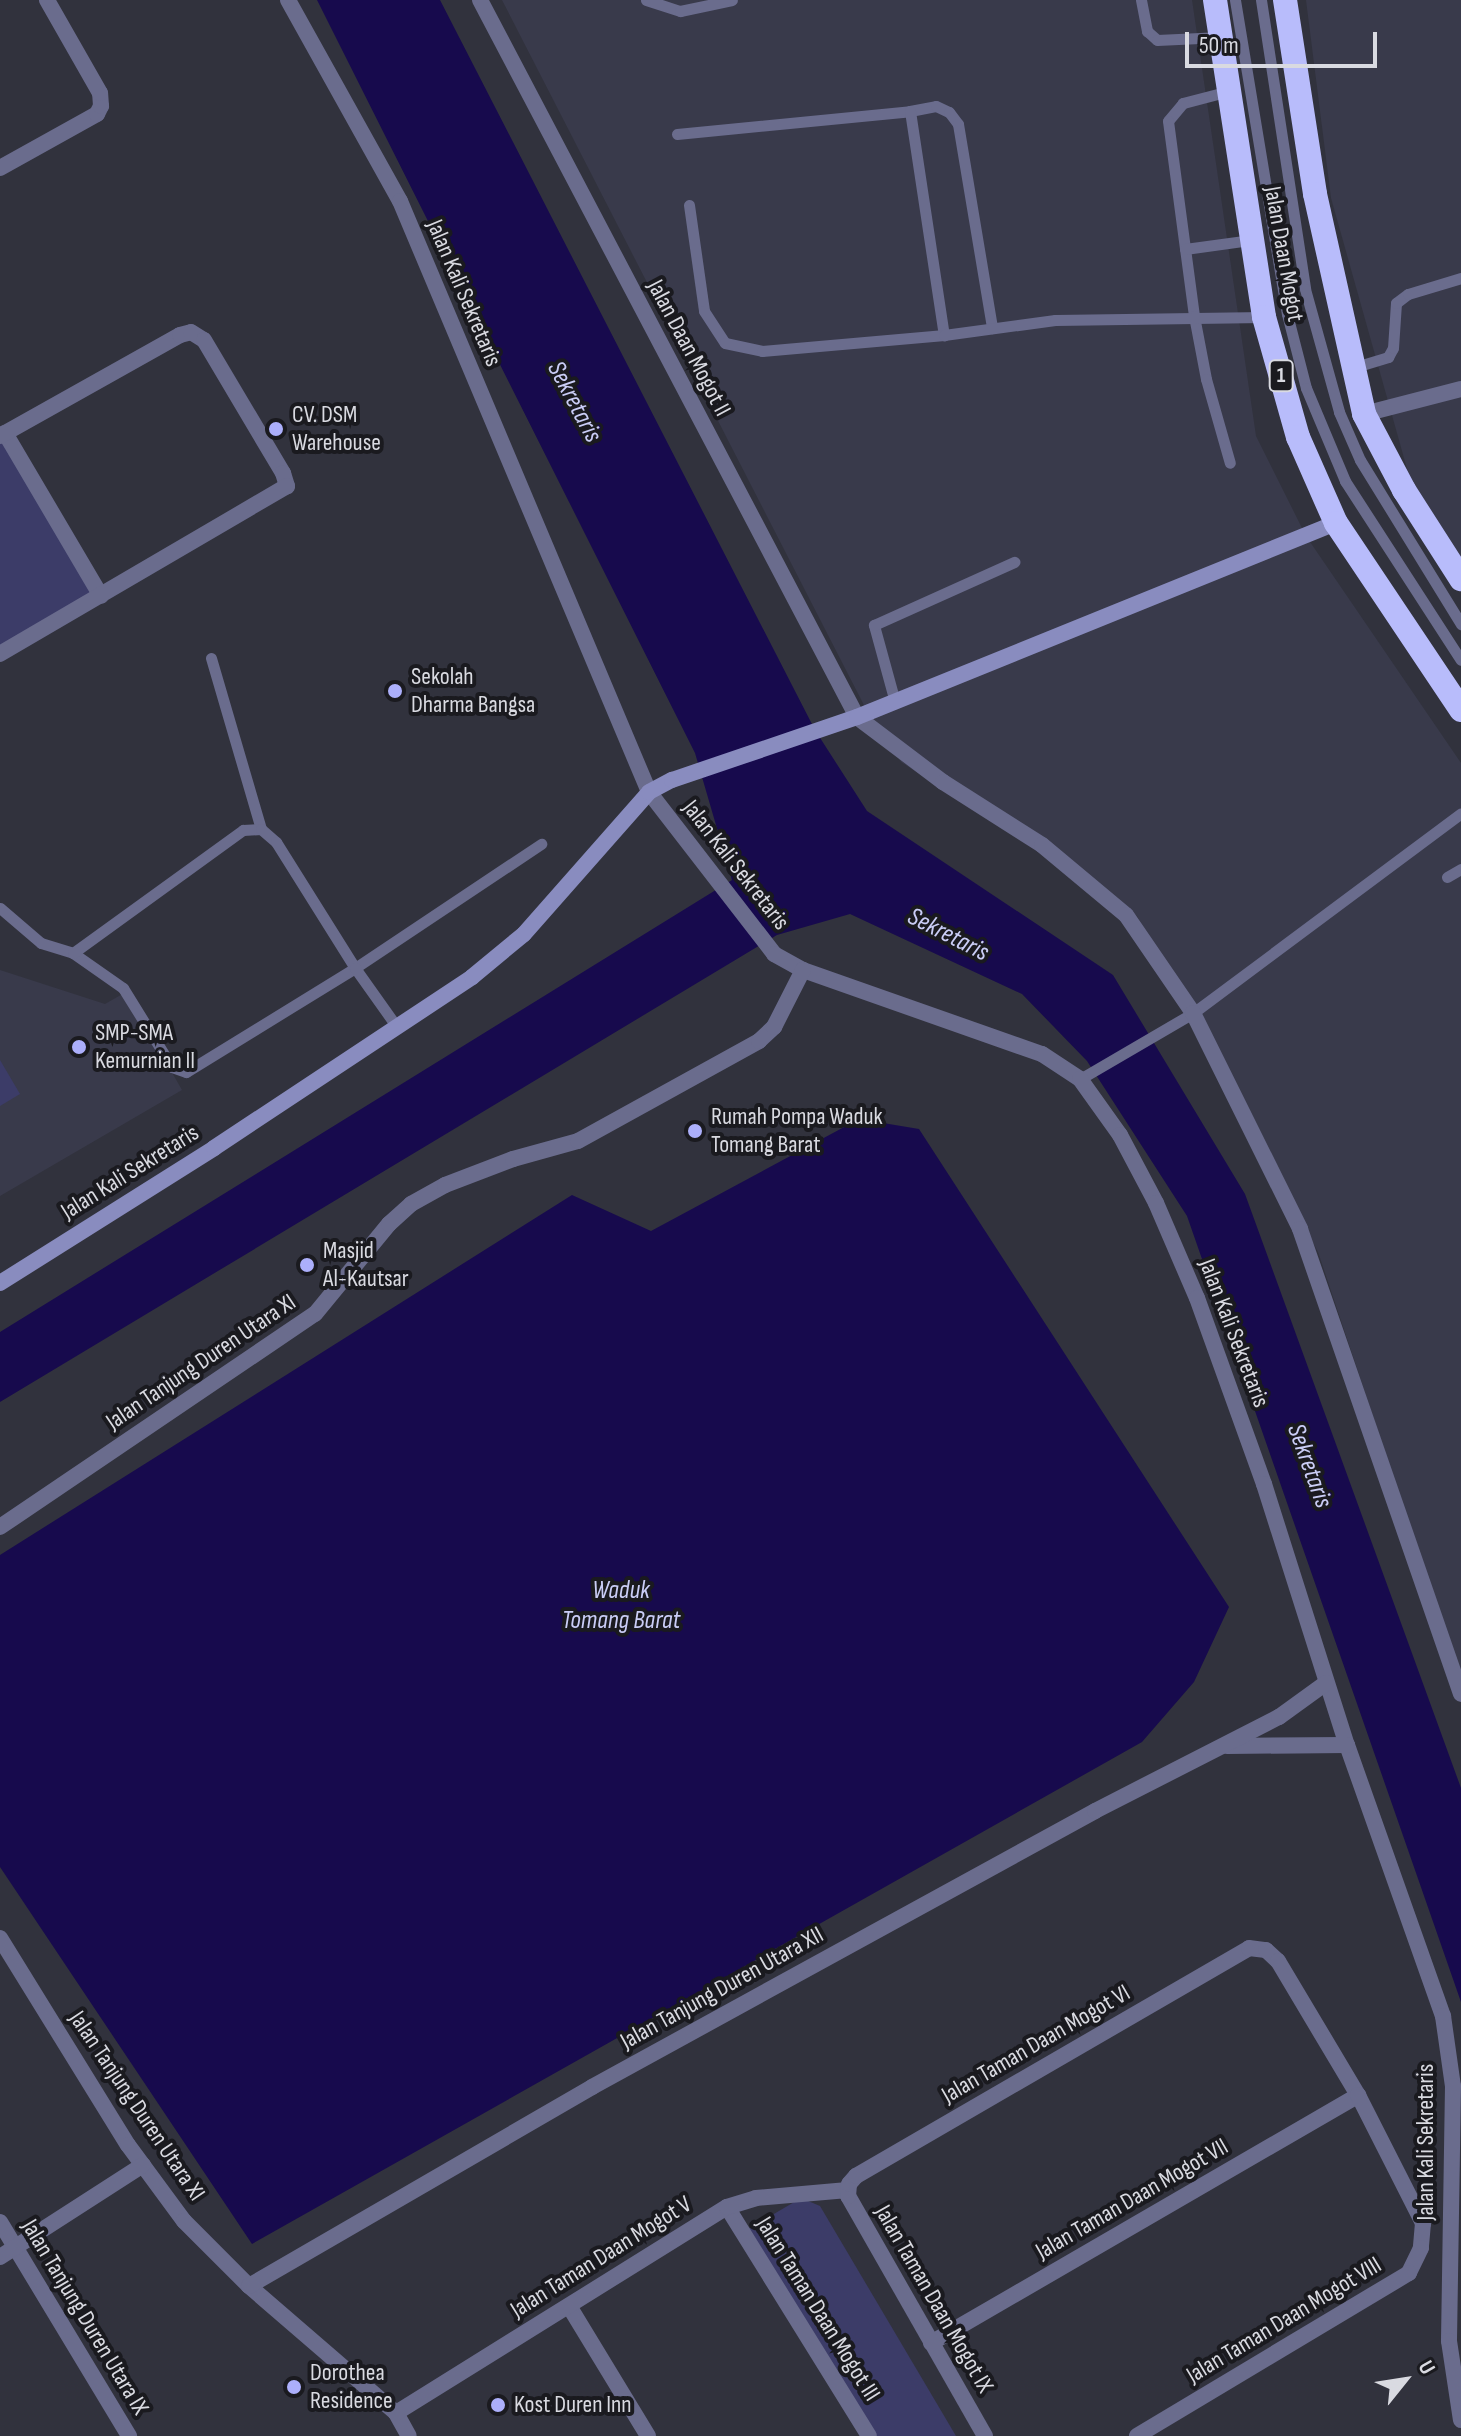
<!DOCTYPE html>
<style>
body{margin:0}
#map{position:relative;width:1461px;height:2436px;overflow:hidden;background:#31323d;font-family:"Sofia Sans Condensed",sans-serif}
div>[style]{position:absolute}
.built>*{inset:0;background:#393a4b}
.green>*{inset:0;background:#3c3c68}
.water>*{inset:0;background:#170a4d}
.lane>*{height:11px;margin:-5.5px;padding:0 5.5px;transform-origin:5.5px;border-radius:5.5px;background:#6a6c8d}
.street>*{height:16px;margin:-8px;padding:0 8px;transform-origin:8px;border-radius:8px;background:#6a6c8d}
.secondary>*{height:16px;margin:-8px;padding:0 8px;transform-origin:8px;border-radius:8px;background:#898cbf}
.highway>*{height:24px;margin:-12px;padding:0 12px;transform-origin:12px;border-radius:12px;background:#b8bcfb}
.dots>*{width:22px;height:22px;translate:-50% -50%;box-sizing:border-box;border:4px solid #1a1a1f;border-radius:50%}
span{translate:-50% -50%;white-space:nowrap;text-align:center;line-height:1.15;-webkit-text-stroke:8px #1a1a1f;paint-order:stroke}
.shield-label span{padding:2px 6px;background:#1a1a1f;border:2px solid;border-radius:6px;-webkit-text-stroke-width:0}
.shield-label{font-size:22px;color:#d9dae1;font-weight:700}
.street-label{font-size:24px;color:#d9dae1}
.poi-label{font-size:24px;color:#d9dae1}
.left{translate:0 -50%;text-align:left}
.water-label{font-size:26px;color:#cacdf6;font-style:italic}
.north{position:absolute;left:1365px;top:2340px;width:80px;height:80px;-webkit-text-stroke:6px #1a1a1f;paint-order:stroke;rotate:60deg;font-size:22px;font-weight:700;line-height:32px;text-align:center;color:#d9dae1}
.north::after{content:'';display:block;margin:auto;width:28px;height:36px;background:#d9dae1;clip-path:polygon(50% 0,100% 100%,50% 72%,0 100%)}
.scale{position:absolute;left:1185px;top:32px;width:192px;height:36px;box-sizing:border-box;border:4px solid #d9dae1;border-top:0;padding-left:10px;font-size:24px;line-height:28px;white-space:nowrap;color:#d9dae1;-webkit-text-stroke:6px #1a1a1f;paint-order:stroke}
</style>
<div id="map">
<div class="built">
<div style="clip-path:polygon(502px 0,1192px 0,1256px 436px,1306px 536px,1461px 763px,1461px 1679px,1318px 1252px,1137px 916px,901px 762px,867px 711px)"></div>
<div style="clip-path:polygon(1306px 0,1461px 0,1461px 585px,1420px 515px,1331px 198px)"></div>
<div style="clip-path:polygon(0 970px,105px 1004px,126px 992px,182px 1090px,0 1196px)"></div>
</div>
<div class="green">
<div style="clip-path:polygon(4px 440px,97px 596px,0 651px,0 442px)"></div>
<div style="clip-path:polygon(0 1060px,20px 1094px,0 1106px)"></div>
<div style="clip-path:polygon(801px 2198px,820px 2206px,956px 2436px,865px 2436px,747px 2230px)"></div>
</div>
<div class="water">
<div style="clip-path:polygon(317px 0,440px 0,815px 730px,867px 811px,1113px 975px,1245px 1194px,1461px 1788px,1461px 2002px,1187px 1216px,1087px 1061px,1022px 994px,850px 914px,777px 935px,0 1402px,0 1332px,732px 880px,695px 753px)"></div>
<div style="clip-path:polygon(859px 1119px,919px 1129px,1229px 1607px,1194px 1682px,1142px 1742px,252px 2244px,0 1867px,0 1555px,572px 1195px,651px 1231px)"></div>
</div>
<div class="lane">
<div style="left:646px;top:0;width:36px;rotate:18deg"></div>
<div style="left:680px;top:11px;width:53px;rotate:-11.9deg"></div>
<div style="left:1141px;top:0;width:32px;rotate:79deg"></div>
<div style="left:1147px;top:31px;width:13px;rotate:42deg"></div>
<div style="left:1157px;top:40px;width:64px;rotate:-2.7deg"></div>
<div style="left:1235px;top:0;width:318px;rotate:80.6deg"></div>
<div style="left:1287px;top:314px;width:76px;rotate:75.6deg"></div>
<div style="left:1306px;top:388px;width:101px;rotate:67.2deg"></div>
<div style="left:1345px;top:481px;width:213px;rotate:57.1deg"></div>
<div style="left:1261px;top:0;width:292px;rotate:81.3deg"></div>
<div style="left:1305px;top:289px;width:128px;rotate:74.5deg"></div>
<div style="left:1339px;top:412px;width:52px;rotate:66.4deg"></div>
<div style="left:1360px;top:460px;width:193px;rotate:58.4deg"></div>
<div style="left:1229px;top:91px;width:48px;rotate:165.4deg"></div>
<div style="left:1183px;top:103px;width:23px;rotate:130deg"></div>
<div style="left:1168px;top:121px;width:197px;rotate:82.4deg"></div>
<div style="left:1194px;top:316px;width:64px;rotate:79.2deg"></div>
<div style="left:1206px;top:379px;width:87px;rotate:74.1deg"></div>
<div style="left:910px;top:111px;width:26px;rotate:-11deg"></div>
<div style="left:936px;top:106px;width:14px;rotate:25deg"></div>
<div style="left:949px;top:112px;width:15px;rotate:53deg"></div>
<div style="left:958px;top:124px;width:207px;rotate:80.5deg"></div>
<div style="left:677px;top:134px;width:234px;rotate:-5.6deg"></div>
<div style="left:910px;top:111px;width:227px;rotate:81.4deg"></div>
<div style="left:689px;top:205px;width:107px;rotate:81.9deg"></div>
<div style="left:704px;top:311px;width:38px;rotate:57deg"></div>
<div style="left:725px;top:343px;width:38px;rotate:12deg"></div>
<div style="left:762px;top:351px;width:183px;rotate:-5deg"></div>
<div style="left:944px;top:335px;width:112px;rotate:-7.7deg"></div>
<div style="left:1055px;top:320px;width:209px;rotate:-0.8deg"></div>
<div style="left:1185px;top:249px;width:67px;rotate:-7.8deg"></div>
<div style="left:1352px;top:368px;width:38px;rotate:-17deg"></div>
<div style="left:1388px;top:357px;width:10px;rotate:-61deg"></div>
<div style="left:1393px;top:348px;width:45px;rotate:-86.2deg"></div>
<div style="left:1396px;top:303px;width:15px;rotate:-37deg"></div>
<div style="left:1408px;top:294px;width:55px;rotate:-16.8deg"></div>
<div style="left:211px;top:658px;width:178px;rotate:73.7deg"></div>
<div style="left:895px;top:702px;width:80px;rotate:-105.3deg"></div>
<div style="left:874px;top:625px;width:154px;rotate:-24.2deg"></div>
<div style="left:1447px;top:877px;width:16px;rotate:-30deg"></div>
<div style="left:0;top:908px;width:54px;rotate:40.5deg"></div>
<div style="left:41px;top:943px;width:34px;rotate:17deg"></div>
<div style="left:73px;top:953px;width:61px;rotate:35deg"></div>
<div style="left:123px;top:988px;width:93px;rotate:58.2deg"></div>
<div style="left:172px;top:1067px;width:15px;rotate:20deg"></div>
<div style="left:186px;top:1072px;width:198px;rotate:-31.6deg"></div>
<div style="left:355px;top:968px;width:224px;rotate:-33.7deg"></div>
<div style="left:73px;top:953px;width:210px;rotate:-35.9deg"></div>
<div style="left:243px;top:830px;width:18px;rotate:-3deg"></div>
<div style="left:261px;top:829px;width:20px;rotate:41deg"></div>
<div style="left:276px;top:842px;width:149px;rotate:57.9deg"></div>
<div style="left:355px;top:968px;width:72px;rotate:54.6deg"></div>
<div style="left:1080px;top:1079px;width:131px;rotate:-30.3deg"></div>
<div style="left:1193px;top:1013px;width:334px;rotate:-36.7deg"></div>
</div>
<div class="street">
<div style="left:288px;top:0;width:230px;rotate:60.9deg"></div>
<div style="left:400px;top:201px;width:641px;rotate:67.15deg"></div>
<div style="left:649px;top:792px;width:205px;rotate:52.3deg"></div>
<div style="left:774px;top:954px;width:33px;rotate:29deg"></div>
<div style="left:803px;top:970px;width:253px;rotate:19.4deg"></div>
<div style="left:1042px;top:1054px;width:45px;rotate:33.3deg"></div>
<div style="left:1080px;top:1079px;width:69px;rotate:54.5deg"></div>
<div style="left:1120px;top:1135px;width:77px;rotate:62.1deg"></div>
<div style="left:1156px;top:1203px;width:103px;rotate:66.7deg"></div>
<div style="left:1197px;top:1298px;width:198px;rotate:70.2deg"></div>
<div style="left:1264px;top:1484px;width:274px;rotate:72.4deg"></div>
<div style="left:1347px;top:1745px;width:288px;rotate:70.5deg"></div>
<div style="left:1443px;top:2016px;width:71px;rotate:81.9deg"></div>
<div style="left:1453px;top:2086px;width:255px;rotate:90.9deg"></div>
<div style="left:1449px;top:2341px;width:80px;rotate:81.4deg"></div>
<div style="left:480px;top:0;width:810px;rotate:62.26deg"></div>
<div style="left:857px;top:717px;width:108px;rotate:37.1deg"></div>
<div style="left:943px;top:782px;width:117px;rotate:32.5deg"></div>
<div style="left:1042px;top:845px;width:109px;rotate:39.8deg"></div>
<div style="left:1126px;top:915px;width:119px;rotate:55.6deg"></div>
<div style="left:1193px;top:1013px;width:241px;rotate:63.6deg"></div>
<div style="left:1300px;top:1229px;width:492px;rotate:70.9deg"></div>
<div style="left:0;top:168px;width:111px;rotate:-29.1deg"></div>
<div style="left:97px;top:114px;width:9px;rotate:-63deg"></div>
<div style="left:101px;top:106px;width:13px;rotate:-94deg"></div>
<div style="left:100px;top:93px;width:107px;rotate:-119.7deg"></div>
<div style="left:1364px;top:414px;width:100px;rotate:-14.5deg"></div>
<div style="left:5px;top:433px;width:189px;rotate:59.5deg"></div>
<div style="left:0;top:436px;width:206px;rotate:-29.3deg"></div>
<div style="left:180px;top:335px;width:11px;rotate:-15deg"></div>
<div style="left:191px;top:332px;width:15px;rotate:32deg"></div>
<div style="left:204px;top:340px;width:155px;rotate:59.3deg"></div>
<div style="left:283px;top:473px;width:14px;rotate:73deg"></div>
<div style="left:287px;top:486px;width:333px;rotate:149.7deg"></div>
<div style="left:0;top:1527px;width:380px;rotate:-34.1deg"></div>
<div style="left:315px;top:1314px;width:117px;rotate:-50.6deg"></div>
<div style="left:389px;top:1224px;width:30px;rotate:-42deg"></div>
<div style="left:411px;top:1204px;width:39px;rotate:-29deg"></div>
<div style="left:445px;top:1185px;width:73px;rotate:-20.9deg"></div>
<div style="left:513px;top:1159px;width:67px;rotate:-15.5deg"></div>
<div style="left:578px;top:1141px;width:207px;rotate:-28.9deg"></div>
<div style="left:759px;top:1041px;width:21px;rotate:-43deg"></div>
<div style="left:774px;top:1027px;width:64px;rotate:-63deg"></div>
<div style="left:1227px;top:1746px;width:120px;rotate:-0.5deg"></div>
<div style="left:0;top:1938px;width:243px;rotate:58.3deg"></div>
<div style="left:128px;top:2145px;width:94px;rotate:53.6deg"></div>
<div style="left:184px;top:2221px;width:92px;rotate:45deg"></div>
<div style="left:249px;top:2286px;width:194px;rotate:40.8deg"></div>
<div style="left:396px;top:2413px;width:26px;rotate:61deg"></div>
<div style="left:727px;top:2207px;width:269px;rotate:58.2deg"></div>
<div style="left:0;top:2222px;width:250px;rotate:58.9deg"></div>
<div style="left:0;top:2257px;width:170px;rotate:-32.8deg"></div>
<div style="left:249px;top:2286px;width:397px;rotate:-30.1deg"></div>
<div style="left:592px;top:2087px;width:574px;rotate:-28.75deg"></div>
<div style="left:1095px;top:1811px;width:207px;rotate:-27.1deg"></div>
<div style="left:1279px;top:1717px;width:58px;rotate:-35.9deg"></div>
<div style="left:569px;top:2306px;width:152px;rotate:58.7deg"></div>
<div style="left:931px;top:2343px;width:494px;rotate:-30.1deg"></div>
<div style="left:396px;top:2413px;width:390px;rotate:-31.9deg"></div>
<div style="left:727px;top:2207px;width:30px;rotate:-17deg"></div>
<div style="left:756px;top:2198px;width:92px;rotate:-5deg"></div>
<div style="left:985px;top:2436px;width:276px;rotate:-119.7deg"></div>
<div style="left:848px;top:2196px;width:12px;rotate:-85deg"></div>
<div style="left:849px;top:2184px;width:11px;rotate:-49deg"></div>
<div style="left:856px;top:2176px;width:454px;rotate:-30.1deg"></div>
<div style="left:1249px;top:1948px;width:17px;rotate:7deg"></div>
<div style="left:1266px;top:1950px;width:16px;rotate:43deg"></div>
<div style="left:1278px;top:1961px;width:156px;rotate:59.2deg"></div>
<div style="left:1358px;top:2095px;width:144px;rotate:63.1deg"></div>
<div style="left:1423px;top:2223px;width:25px;rotate:95deg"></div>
<div style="left:1421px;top:2248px;width:28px;rotate:116deg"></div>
<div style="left:1409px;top:2273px;width:317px;rotate:149.1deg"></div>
</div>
<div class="secondary">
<div style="left:0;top:1283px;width:253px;rotate:-32.2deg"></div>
<div style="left:214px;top:1148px;width:310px;rotate:-33.5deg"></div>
<div style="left:472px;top:977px;width:67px;rotate:-39.6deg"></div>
<div style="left:524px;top:934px;width:189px;rotate:-48.6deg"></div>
<div style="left:649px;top:792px;width:26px;rotate:-28deg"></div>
<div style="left:672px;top:780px;width:195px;rotate:-18.8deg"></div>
<div style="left:857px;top:717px;width:517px;rotate:-22.05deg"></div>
</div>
<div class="highway">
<div style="left:1215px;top:0;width:321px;rotate:81.2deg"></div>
<div style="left:1264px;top:317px;width:125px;rotate:74.2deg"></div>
<div style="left:1298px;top:437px;width:94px;rotate:66.2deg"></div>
<div style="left:1336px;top:523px;width:225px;rotate:56.2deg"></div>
<div style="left:1285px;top:0;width:196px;rotate:81.2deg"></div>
<div style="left:1315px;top:194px;width:225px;rotate:77.4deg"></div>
<div style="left:1364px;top:414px;width:86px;rotate:62.2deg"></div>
<div style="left:1404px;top:490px;width:106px;rotate:57.4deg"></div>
</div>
<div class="dots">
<div style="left:276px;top:429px;background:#acaffb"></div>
<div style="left:395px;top:691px;background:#acaffb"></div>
<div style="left:79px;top:1047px;background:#acaffb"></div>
<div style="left:695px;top:1131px;background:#acaffb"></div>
<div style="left:307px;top:1265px;background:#acaffb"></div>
<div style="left:294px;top:2387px;background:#acaffb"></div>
<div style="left:498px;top:2405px;background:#acaffb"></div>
</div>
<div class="shield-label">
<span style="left:1281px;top:376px">1</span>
</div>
<div class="street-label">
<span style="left:1284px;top:254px;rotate:80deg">Jalan Daan Mogot</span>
<span style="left:464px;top:293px;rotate:67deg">Jalan Kali Sekretaris</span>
<span style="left:689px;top:348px;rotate:62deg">Jalan Daan Mogot II</span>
<span style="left:736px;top:865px;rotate:52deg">Jalan Kali Sekretaris</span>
<span style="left:130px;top:1172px;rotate:-32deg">Jalan Kali Sekretaris</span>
<span style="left:1234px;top:1333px;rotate:69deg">Jalan Kali Sekretaris</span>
<span style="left:201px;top:1362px;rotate:-34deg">Jalan Tanjung Duren Utara XI</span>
<span style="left:722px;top:1988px;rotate:-29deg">Jalan Tanjung Duren Utara XII</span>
<span style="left:1036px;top:2044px;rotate:-30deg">Jalan Taman Daan Mogot VI</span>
<span style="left:137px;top:2106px;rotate:56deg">Jalan Tanjung Duren Utara XI</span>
<span style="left:1426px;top:2142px;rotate:-90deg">Jalan Kali Sekretaris</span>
<span style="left:1132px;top:2199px;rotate:-30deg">Jalan Taman Daan Mogot VII</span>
<span style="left:601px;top:2257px;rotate:-32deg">Jalan Taman Daan Mogot V</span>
<span style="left:934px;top:2299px;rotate:60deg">Jalan Taman Daan Mogot IX</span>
<span style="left:818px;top:2309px;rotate:58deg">Jalan Taman Daan Mogot III</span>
<span style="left:85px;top:2317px;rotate:59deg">Jalan Tanjung Duren Utara IX</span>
<span style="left:1284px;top:2320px;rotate:-31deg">Jalan Taman Daan Mogot VIII</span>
</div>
<div class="poi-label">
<span class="left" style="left:292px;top:429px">CV. DSM<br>Warehouse</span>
<span class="left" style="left:411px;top:691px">Sekolah<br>Dharma Bangsa</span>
<span class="left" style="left:95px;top:1047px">SMP-SMA<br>Kemurnian II</span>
<span class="left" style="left:711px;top:1131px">Rumah Pompa Waduk<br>Tomang Barat</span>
<span class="left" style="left:323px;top:1265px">Masjid<br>Al-Kautsar</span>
<span class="left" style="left:310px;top:2387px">Dorothea<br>Residence</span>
<span class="left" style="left:514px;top:2405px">Kost Duren Inn</span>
</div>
<div class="water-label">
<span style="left:574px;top:402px;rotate:62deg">Sekretaris</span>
<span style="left:948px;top:935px;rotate:27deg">Sekretaris</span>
<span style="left:1309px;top:1466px;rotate:70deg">Sekretaris</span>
<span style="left:621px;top:1606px">Waduk<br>Tomang Barat</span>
</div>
<div class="north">U</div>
<div class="scale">50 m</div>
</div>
